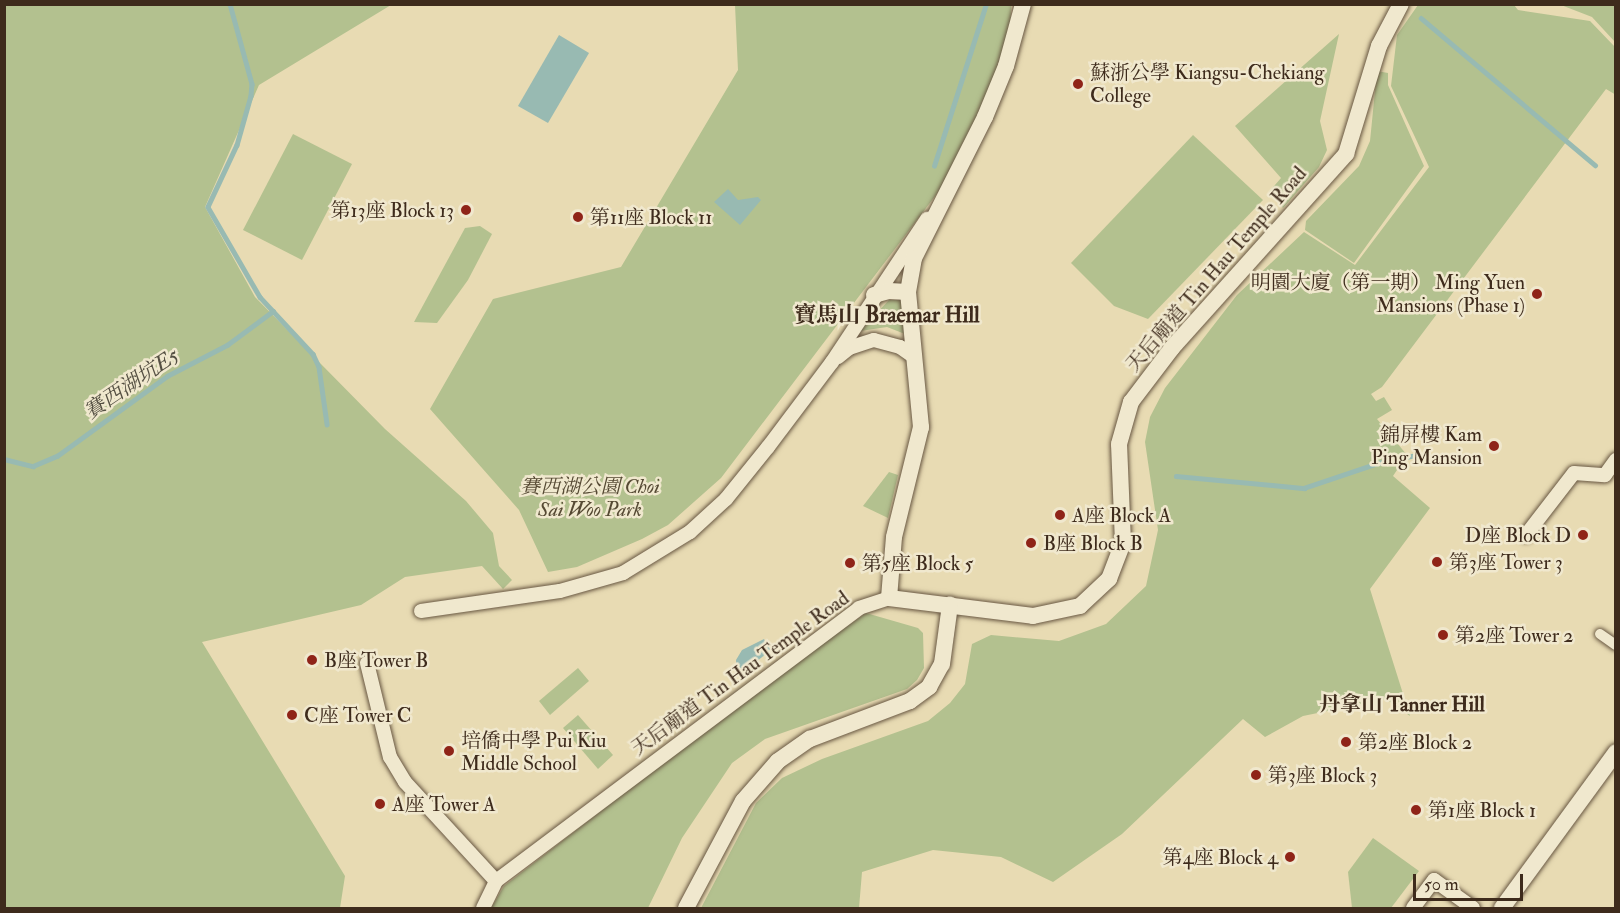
<!DOCTYPE html>
<meta charset="utf-8">
<style>
body{margin:0}
#map{position:relative;width:1620px;height:913px;overflow:hidden;background:#e8dbb3;font-family:"IM FELL Double Pica","Noto Serif TC",serif}
div>[style]{position:absolute}
.green>*{inset:0;background:#b3c18f}
.water>*{inset:0;background:#98bab2}
.stream>*{height:4.5px;margin:-2.25px;padding:0 2.25px;transform-origin:2.25px;border-radius:2.25px;background:#98bab2}
.roads{filter:drop-shadow(0 0 2px #685742) drop-shadow(0 0 2px #685742)}
.pedestrian>*{height:10px;margin:-5px;padding:0 5px;transform-origin:5px;border-radius:5px;background:#f0e8ce}
.minor>*{height:14px;margin:-7px;padding:0 7px;transform-origin:7px;border-radius:7px;background:#f0e8ce}
.tertiary>*{height:16px;margin:-8px;padding:0 8px;transform-origin:8px;border-radius:8px;background:#f0e8ce}
.dots>*{width:16px;height:16px;translate:-50% -50%;box-sizing:border-box;border:3px solid #f0e8ce;border-radius:50%}
span{translate:-50% -50%;white-space:nowrap;text-align:center;line-height:1.15;-webkit-text-stroke:5px #f0e8ce;paint-order:stroke}
.poi-label{font-size:20px;color:#3e2b1c}
.left{translate:0 -50%;text-align:left}
.right{translate:-100% -50%;text-align:right}
.street-label{font-size:20px;color:#3e2b1c}
.park-label{font-size:20px;color:#554933;font-style:italic}
.water-label{font-size:21px;color:#544f42;font-style:italic}
.neighbourhood-label{font-size:21px;color:#3e2b1c;font-weight:700}
.quarter-label{font-size:22px;color:#3e2b1c;font-weight:700}
.frame{position:absolute;inset:0;border:6px solid #3e2b1c;pointer-events:none}
.scale{position:absolute;left:1413px;top:874px;width:110px;height:27px;box-sizing:border-box;border:3px solid #3e2b1c;border-top:0;padding-left:8px;font-size:18px;line-height:21px;white-space:nowrap;color:#3e2b1c;-webkit-text-stroke:4px #f0e8ce;paint-order:stroke}
</style>
<div id="map">
<div class="green">
<div style="clip-path:polygon(5px 4px,391px 5px,259px 85px,205px 207px,255px 297px,385px 429px,466px 501px,493px 533px,499px 566px,512px 580px,503px 589px,482px 566px,405px 577px,361px 605px,202px 642px,345px 876px,340px 908px,5px 908px)"></div>
<div style="clip-path:polygon(735px 5px,1011px 5px,1010px 39px,993px 87px,945px 183px,721px 478px,668px 525px,642px 539px,577px 567px,548px 572px,519px 510px,430px 409px,493px 299px,621px 267px,738px 70px)"></div>
<div style="clip-path:polygon(1418px 5px,1514px 5px,1518px 10px,1590px 21px,1615px 47px,1616px 95px,1606px 89px,1382px 387px,1371px 394px,1376px 401px,1384px 397px,1392px 410px,1377px 419px,1407px 455px,1393px 476px,1430px 508px,1370px 589px,1410px 716px,1386px 699px,1303px 716px,1265px 737px,1243px 719px,1122px 834px,1053px 882px,1001px 857px,933px 850px,862px 872px,859px 908px,701px 908px,756px 803px,782px 778px,822px 759px,928px 721px,950px 703px,965px 684px,972px 644px,991px 635px,1059px 641px,1106px 624px,1146px 586px,1158px 530px,1145px 442px,1150px 417px,1165px 388px,1237px 295px,1304px 232px,1355px 265px,1429px 167px,1391px 86px,1397px 35px)"></div>
<div style="clip-path:polygon(1561px 5px,1615px 5px,1615px 42px,1592px 17px)"></div>
<div style="clip-path:polygon(1339px 34px,1320px 121px,1327px 150px,1319px 167px,1283px 208px,1269px 192px,1281px 178px,1235px 126px)"></div>
<div style="clip-path:polygon(1377px 71px,1388px 73px,1388px 85px,1424px 166px,1354px 263px,1305px 230px,1306px 221px,1359px 166px,1370px 141px)"></div>
<div style="clip-path:polygon(293px 134px,352px 164px,302px 260px,243px 230px)"></div>
<div style="clip-path:polygon(1193px 135px,1263px 200px,1148px 319px,1114px 306px,1071px 263px)"></div>
<div style="clip-path:polygon(480px 226px,492px 234px,468px 280px,437px 323px,414px 322px,465px 228px)"></div>
<div style="clip-path:polygon(889px 300px,903px 300px,905px 334px,887px 327px,860px 331px)"></div>
<div style="clip-path:polygon(889px 472px,898px 475px,888px 518px,863px 506px)"></div>
<div style="clip-path:polygon(866px 613px,918px 628px,923px 633px,924px 668px,917px 680px,907px 689px,765px 739px,732px 763px,682px 838px,648px 908px,491px 908px,504px 886px,781px 672px)"></div>
<div style="clip-path:polygon(578px 668px,589px 681px,550px 715px,539px 701px)"></div>
<div style="clip-path:polygon(578px 715px,613px 755px,598px 769px,563px 728px)"></div>
<div style="clip-path:polygon(1373px 838px,1419px 871px,1391px 908px,1352px 908px,1348px 872px)"></div>
</div>
<div class="water">
<div style="clip-path:polygon(559px 35px,589px 53px,548px 123px,518px 106px)"></div>
<div style="clip-path:polygon(728px 189px,738px 200px,758px 197px,761px 200px,740px 225px,714px 202px)"></div>
<div style="clip-path:polygon(764px 639px,771px 650px,756px 662px,750px 675px,737px 676px,736px 660px,742px 650px)"></div>
</div>
<div class="stream">
<div style="left:230px;top:4px;width:83px;rotate:74.6deg"></div>
<div style="left:252px;top:84px;width:12px;rotate:95deg"></div>
<div style="left:251px;top:96px;width:51px;rotate:105.9deg"></div>
<div style="left:237px;top:145px;width:68px;rotate:115.1deg"></div>
<div style="left:208px;top:207px;width:104px;rotate:60deg"></div>
<div style="left:260px;top:297px;width:78px;rotate:47.1deg"></div>
<div style="left:313px;top:354px;width:14px;rotate:65deg"></div>
<div style="left:319px;top:367px;width:58px;rotate:82deg"></div>
<div style="left:1421px;top:18px;width:228px;rotate:40.2deg"></div>
<div style="left:934px;top:166px;width:170px;rotate:-72.2deg"></div>
<div style="left:4px;top:459px;width:30px;rotate:14deg"></div>
<div style="left:33px;top:466px;width:26px;rotate:-23deg"></div>
<div style="left:57px;top:456px;width:136px;rotate:-36deg"></div>
<div style="left:167px;top:376px;width:68px;rotate:-27.3deg"></div>
<div style="left:227px;top:345px;width:57px;rotate:-36.5deg"></div>
<div style="left:1176px;top:476px;width:129px;rotate:5.4deg"></div>
<div style="left:1304px;top:488px;width:78px;rotate:-18.7deg"></div>
<div style="left:1378px;top:463px;width:34px;rotate:-12deg"></div>
</div>
<div class="roads">
<div class="pedestrian">
<div style="left:1600px;top:634px;width:19px;rotate:35deg"></div>
</div>
<div class="minor">
<div style="left:838px;top:357px;width:14px;rotate:-39deg"></div>
<div style="left:849px;top:348px;width:26px;rotate:-18deg"></div>
<div style="left:874px;top:340px;width:27px;rotate:15deg"></div>
<div style="left:900px;top:347px;width:16px;rotate:35deg"></div>
<div style="left:1605px;top:475px;width:19px;rotate:-54deg"></div>
<div style="left:1526px;top:535px;width:78px;rotate:-52.3deg"></div>
<div style="left:1574px;top:473px;width:31px;rotate:4deg"></div>
<div style="left:421px;top:611px;width:140px;rotate:-8.2deg"></div>
<div style="left:560px;top:591px;width:66px;rotate:-15.9deg"></div>
<div style="left:623px;top:573px;width:79px;rotate:-31.5deg"></div>
<div style="left:690px;top:532px;width:49px;rotate:-42.5deg"></div>
<div style="left:726px;top:499px;width:67px;rotate:-51.1deg"></div>
<div style="left:768px;top:447px;width:106px;rotate:-53deg"></div>
<div style="left:832px;top:362px;width:172px;rotate:-56.4deg"></div>
<div style="left:367px;top:663px;width:97px;rotate:76.3deg"></div>
<div style="left:390px;top:757px;width:29px;rotate:59deg"></div>
<div style="left:405px;top:782px;width:134px;rotate:47.4deg"></div>
<div style="left:483px;top:908px;width:30px;rotate:-64deg"></div>
<div style="left:496px;top:881px;width:454px;rotate:-36.9deg"></div>
<div style="left:859px;top:608px;width:32px;rotate:-18deg"></div>
<div style="left:1413px;top:908px;width:35px;rotate:-53deg"></div>
<div style="left:1434px;top:880px;width:48px;rotate:35.7deg"></div>
</div>
<div class="tertiary">
<div style="left:1023px;top:4px;width:64px;rotate:105.3deg"></div>
<div style="left:1006px;top:66px;width:55px;rotate:112.4deg"></div>
<div style="left:985px;top:117px;width:158px;rotate:116.7deg"></div>
<div style="left:914px;top:258px;width:35px;rotate:100deg"></div>
<div style="left:908px;top:292px;width:136px;rotate:84.5deg"></div>
<div style="left:921px;top:427px;width:113px;rotate:103.8deg"></div>
<div style="left:894px;top:537px;width:61px;rotate:94.7deg"></div>
<div style="left:889px;top:598px;width:145px;rotate:7.1deg"></div>
<div style="left:1033px;top:616px;width:48px;rotate:-12deg"></div>
<div style="left:1080px;top:606px;width:40px;rotate:-43deg"></div>
<div style="left:1109px;top:579px;width:39px;rotate:-69deg"></div>
<div style="left:1123px;top:543px;width:99px;rotate:-92.3deg"></div>
<div style="left:1119px;top:444px;width:44px;rotate:-74.1deg"></div>
<div style="left:1131px;top:402px;width:68px;rotate:-52.8deg"></div>
<div style="left:1172px;top:348px;width:261px;rotate:-48.1deg"></div>
<div style="left:1346px;top:154px;width:113px;rotate:-73deg"></div>
<div style="left:1379px;top:46px;width:47px;rotate:-62.4deg"></div>
<div style="left:874px;top:295px;width:16px;rotate:-15deg"></div>
<div style="left:889px;top:291px;width:19px;rotate:3deg"></div>
<div style="left:686px;top:908px;width:121px;rotate:-62deg"></div>
<div style="left:743px;top:801px;width:53px;rotate:-48.8deg"></div>
<div style="left:778px;top:761px;width:39px;rotate:-35deg"></div>
<div style="left:810px;top:739px;width:107px;rotate:-20.8deg"></div>
<div style="left:910px;top:701px;width:24px;rotate:-36deg"></div>
<div style="left:929px;top:687px;width:26px;rotate:-61deg"></div>
<div style="left:942px;top:664px;width:60px;rotate:-82.3deg"></div>
<div style="left:1502px;top:908px;width:193px;rotate:-53.8deg"></div>
</div>
</div>
<div class="dots">
<div style="left:1078px;top:84px;background:#8f2418"></div>
<div style="left:466px;top:210px;background:#8f2418"></div>
<div style="left:578px;top:217px;background:#8f2418"></div>
<div style="left:1537px;top:294px;background:#8f2418"></div>
<div style="left:1494px;top:446px;background:#8f2418"></div>
<div style="left:1060px;top:515px;background:#8f2418"></div>
<div style="left:1583px;top:535px;background:#8f2418"></div>
<div style="left:1031px;top:543px;background:#8f2418"></div>
<div style="left:1437px;top:562px;background:#8f2418"></div>
<div style="left:850px;top:563px;background:#8f2418"></div>
<div style="left:1443px;top:635px;background:#8f2418"></div>
<div style="left:312px;top:660px;background:#8f2418"></div>
<div style="left:292px;top:715px;background:#8f2418"></div>
<div style="left:1346px;top:742px;background:#8f2418"></div>
<div style="left:449px;top:751px;background:#8f2418"></div>
<div style="left:1256px;top:775px;background:#8f2418"></div>
<div style="left:380px;top:804px;background:#8f2418"></div>
<div style="left:1416px;top:810px;background:#8f2418"></div>
<div style="left:1290px;top:857px;background:#8f2418"></div>
</div>
<div class="poi-label">
<span class="left" style="left:1090px;top:84px">蘇浙公學 Kiangsu-Chekiang<br>College</span>
<span class="right" style="left:454px;top:210px">第13座 Block 13</span>
<span class="left" style="left:590px;top:217px">第11座 Block 11</span>
<span class="right" style="left:1525px;top:294px">明園大廈（第一期） Ming Yuen<br>Mansions (Phase 1)</span>
<span class="right" style="left:1482px;top:446px">錦屏樓 Kam<br>Ping Mansion</span>
<span class="left" style="left:1072px;top:515px">A座 Block A</span>
<span class="right" style="left:1571px;top:535px">D座 Block D</span>
<span class="left" style="left:1043px;top:543px">B座 Block B</span>
<span class="left" style="left:1449px;top:562px">第3座 Tower 3</span>
<span class="left" style="left:862px;top:563px">第5座 Block 5</span>
<span class="left" style="left:1455px;top:635px">第2座 Tower 2</span>
<span class="left" style="left:324px;top:660px">B座 Tower B</span>
<span class="left" style="left:304px;top:715px">C座 Tower C</span>
<span class="left" style="left:461px;top:752px">培僑中學 Pui Kiu<br>Middle School</span>
<span class="left" style="left:1358px;top:742px">第2座 Block 2</span>
<span class="left" style="left:1268px;top:775px">第3座 Block 3</span>
<span class="left" style="left:392px;top:804px">A座 Tower A</span>
<span class="left" style="left:1428px;top:810px">第1座 Block 1</span>
<span class="right" style="left:1278px;top:857px">第4座 Block 4</span>
</div>
<div class="street-label">
<span style="left:1216px;top:269px;rotate:-49deg">天后廟道 Tin Hau Temple Road</span>
<span style="left:740px;top:673px;rotate:-36deg">天后廟道 Tin Hau Temple Road</span>
</div>
<div class="park-label">
<span style="left:590px;top:498px">賽西湖公園 Choi<br>Sai Woo Park</span>
</div>
<div class="water-label">
<span style="left:132px;top:384px;rotate:-34deg">賽西湖坑E5</span>
</div>
<div class="neighbourhood-label">
<span style="left:1402px;top:705px">丹拿山 Tanner Hill</span>
</div>
<div class="quarter-label">
<span style="left:887px;top:316px">寶馬山 Braemar Hill</span>
</div>
<div class="frame"></div>
<div class="scale">50 m</div>
</div>
